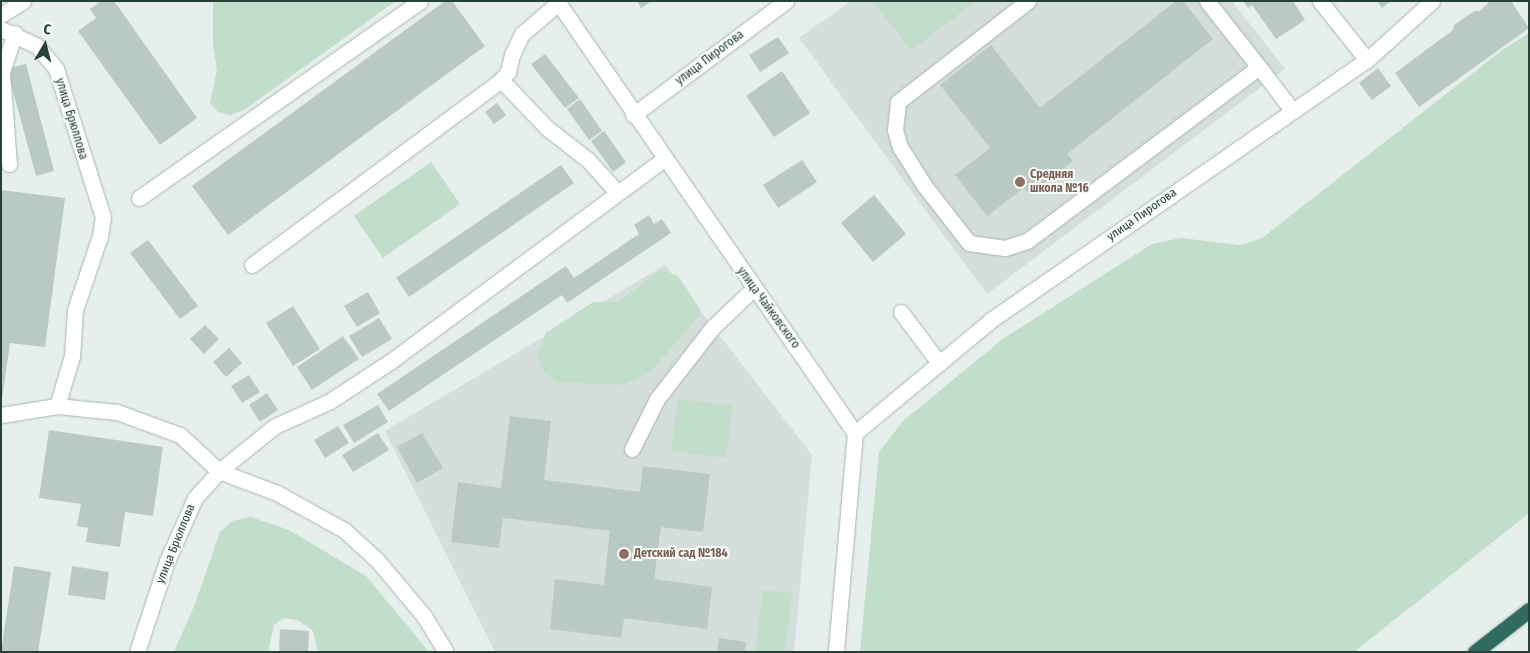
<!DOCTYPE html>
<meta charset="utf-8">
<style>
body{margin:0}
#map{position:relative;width:1530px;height:653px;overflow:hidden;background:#e6efeb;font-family:"Fira Sans Condensed",sans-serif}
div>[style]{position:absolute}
.built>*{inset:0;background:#d4deda}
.green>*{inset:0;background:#c0dec9}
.building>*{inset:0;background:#bbc9c4}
.roads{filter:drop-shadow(0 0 1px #a8b7b2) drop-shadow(0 0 1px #a8b7b2)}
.minor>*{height:15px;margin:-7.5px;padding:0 7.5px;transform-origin:7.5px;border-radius:7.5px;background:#fff}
.highway>*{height:15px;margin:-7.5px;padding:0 7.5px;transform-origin:7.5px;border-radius:7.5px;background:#326c61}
.dots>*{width:14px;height:14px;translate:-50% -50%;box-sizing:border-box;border:2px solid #f7fbf9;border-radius:50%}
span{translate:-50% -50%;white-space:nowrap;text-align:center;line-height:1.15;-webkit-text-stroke:4px #f7fbf9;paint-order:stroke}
.street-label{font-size:12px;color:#25413a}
.education-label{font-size:12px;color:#785e54;font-weight:700}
.left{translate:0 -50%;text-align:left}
.frame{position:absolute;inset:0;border:2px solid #25413a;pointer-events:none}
.north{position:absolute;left:20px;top:20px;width:50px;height:50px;-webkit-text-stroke:4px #f7fbf9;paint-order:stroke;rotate:8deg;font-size:14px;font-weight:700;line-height:20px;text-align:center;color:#25413a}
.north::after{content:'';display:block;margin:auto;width:18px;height:22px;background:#25413a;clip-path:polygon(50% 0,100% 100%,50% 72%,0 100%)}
</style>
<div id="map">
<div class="built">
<div style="clip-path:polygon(851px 1px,1232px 1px,1285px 69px,987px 294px,799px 38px)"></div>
<div style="clip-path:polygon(665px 265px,812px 455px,794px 652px,495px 652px,385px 431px)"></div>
</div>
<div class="green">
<div style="clip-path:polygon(213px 1px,396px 1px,244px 110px,230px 115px,218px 112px,210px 103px,217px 70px,213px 45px)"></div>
<div style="clip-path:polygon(878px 1px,976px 1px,911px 50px,875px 4px)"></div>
<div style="clip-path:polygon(1529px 33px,1529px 513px,1354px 652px,860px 652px,879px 452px,903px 421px,1004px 338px,1152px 244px,1181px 238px,1240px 245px,1262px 238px,1501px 51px)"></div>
<div style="clip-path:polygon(431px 162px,460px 204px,383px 258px,354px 216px)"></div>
<div style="clip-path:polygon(661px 270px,678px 276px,700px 309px,699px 316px,649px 373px,622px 385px,557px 382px,544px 373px,537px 354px,546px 333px,593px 302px,617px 302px)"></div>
<div style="clip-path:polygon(678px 399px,733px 406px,726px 458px,671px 451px)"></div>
<div style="clip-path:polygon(251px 517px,289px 530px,366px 576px,429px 652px,318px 652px,313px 631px,298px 620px,283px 618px,274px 625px,268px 652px,174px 652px,195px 604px,220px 532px,232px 521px)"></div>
<div style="clip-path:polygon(763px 590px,792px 593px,785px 652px,755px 652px)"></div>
</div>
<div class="building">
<div style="clip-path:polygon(101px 1px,114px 1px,197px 118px,160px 145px,78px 31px,96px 18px,90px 9px)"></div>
<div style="clip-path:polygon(445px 1px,452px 1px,485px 46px,228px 235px,192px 186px)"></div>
<div style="clip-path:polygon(637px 1px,652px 1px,641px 8px)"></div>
<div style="clip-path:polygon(1176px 1px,1183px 1px,1213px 39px,1067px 154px,1073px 161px,1029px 195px,1024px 188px,987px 216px,955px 175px,990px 148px,940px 85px,991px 45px,1040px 108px)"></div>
<div style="clip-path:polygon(1243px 1px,1293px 1px,1305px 20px,1276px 39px,1252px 5px,1248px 8px)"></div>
<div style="clip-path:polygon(1377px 1px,1391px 1px,1382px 8px)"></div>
<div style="clip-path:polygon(1490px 1px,1511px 1px,1529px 28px,1419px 107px,1395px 73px,1453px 30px,1454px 25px,1474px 11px,1480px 11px)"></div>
<div style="clip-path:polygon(778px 37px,789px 53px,760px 72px,749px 55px)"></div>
<div style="clip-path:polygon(545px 54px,579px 98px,565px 108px,531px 64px)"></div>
<div style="clip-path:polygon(26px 64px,54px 171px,36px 176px,7px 69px)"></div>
<div style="clip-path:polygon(1378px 68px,1391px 86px,1372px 100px,1359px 83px)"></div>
<div style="clip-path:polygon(782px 71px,810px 113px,774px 137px,746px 96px)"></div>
<div style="clip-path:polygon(580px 99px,602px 131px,589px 140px,567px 109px)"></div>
<div style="clip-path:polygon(497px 103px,506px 115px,494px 124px,485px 112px)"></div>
<div style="clip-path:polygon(604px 131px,626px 162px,613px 172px,591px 141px)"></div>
<div style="clip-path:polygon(802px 160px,817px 182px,778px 208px,763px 185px)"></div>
<div style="clip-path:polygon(561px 165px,574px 183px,409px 297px,396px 278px)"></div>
<div style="clip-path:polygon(1px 190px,65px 198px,45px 347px,10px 343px,2px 399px)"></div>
<div style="clip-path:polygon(874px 195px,906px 234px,873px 262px,841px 223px)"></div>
<div style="clip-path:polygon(649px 215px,654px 224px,662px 219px,671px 233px,567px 303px,562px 295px,389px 411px,377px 394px,566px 266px,574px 278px,639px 234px,634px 225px)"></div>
<div style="clip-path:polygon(148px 240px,198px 306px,180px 319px,130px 253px)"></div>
<div style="clip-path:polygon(368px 292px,380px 313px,357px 327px,344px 306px)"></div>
<div style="clip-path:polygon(293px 306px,320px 349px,293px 366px,266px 323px)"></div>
<div style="clip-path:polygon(379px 318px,392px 339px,362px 357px,349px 336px)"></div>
<div style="clip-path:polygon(205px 325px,219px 339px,204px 354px,190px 339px)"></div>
<div style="clip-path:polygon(343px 336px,359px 359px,312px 390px,297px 367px)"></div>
<div style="clip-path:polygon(229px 348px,242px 363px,226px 377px,213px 362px)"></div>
<div style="clip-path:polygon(249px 375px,260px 392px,242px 403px,231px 386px)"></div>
<div style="clip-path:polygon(267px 393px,278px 410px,260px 422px,249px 405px)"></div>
<div style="clip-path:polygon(378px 405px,388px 422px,354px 443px,343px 425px)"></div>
<div style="clip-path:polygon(510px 416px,551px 421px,544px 480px,640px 492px,643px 466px,710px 474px,703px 532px,661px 527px,654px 579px,712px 587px,707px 629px,624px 618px,621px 638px,550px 629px,555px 579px,604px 585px,610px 531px,503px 518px,499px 548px,451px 542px,458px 482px,501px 488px)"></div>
<div style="clip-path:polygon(338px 426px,349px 443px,325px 458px,314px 440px)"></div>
<div style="clip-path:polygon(49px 430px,163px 447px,153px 516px,125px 512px,120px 547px,86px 542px,88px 528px,77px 526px,81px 504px,39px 498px)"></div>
<div style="clip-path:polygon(378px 433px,389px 450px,353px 472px,342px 455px)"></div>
<div style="clip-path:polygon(422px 433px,443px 468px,417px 483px,397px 447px)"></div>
<div style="clip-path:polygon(14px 566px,51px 572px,38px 652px,1px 652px)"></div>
<div style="clip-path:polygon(72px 566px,109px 572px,105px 600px,68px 595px)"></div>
<div style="clip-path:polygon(280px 629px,309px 631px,308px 652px,279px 652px)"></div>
<div style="clip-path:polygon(719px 638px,746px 642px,745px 652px,717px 652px)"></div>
</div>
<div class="roads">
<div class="minor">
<div style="left:557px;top:1px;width:525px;rotate:55.4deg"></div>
<div style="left:855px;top:433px;width:220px;rotate:95deg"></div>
<div style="left:1028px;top:1px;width:165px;rotate:142.2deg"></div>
<div style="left:898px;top:102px;width:28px;rotate:96deg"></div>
<div style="left:895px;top:130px;width:18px;rotate:74deg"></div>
<div style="left:900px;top:147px;width:45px;rotate:57.7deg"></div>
<div style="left:924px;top:185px;width:73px;rotate:52.2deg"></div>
<div style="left:969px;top:243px;width:36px;rotate:8deg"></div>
<div style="left:1005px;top:248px;width:23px;rotate:-18deg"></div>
<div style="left:1027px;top:241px;width:290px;rotate:-36.9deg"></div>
<div style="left:1259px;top:67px;width:54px;rotate:52.5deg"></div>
<div style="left:1207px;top:1px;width:84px;rotate:51.8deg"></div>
<div style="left:1320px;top:1px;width:75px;rotate:51.5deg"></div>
<div style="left:1px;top:15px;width:26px;rotate:-32deg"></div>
<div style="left:1px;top:29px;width:40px;rotate:25deg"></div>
<div style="left:37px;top:46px;width:30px;rotate:50deg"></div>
<div style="left:56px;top:69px;width:155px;rotate:72.4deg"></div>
<div style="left:103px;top:217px;width:19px;rotate:99deg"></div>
<div style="left:100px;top:236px;width:78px;rotate:108.7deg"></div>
<div style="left:75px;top:310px;width:46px;rotate:93.7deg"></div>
<div style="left:72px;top:356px;width:52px;rotate:106.7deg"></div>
<div style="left:501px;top:80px;width:66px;rotate:46.2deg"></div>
<div style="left:547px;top:128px;width:52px;rotate:38deg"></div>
<div style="left:588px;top:160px;width:43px;rotate:47.8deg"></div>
<div style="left:633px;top:115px;width:191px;rotate:-36.7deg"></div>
<div style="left:9px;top:164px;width:92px;rotate:-94.4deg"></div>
<div style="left:2px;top:72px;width:41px;rotate:-71.6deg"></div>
<div style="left:139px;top:198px;width:343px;rotate:-35deg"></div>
<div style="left:252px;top:265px;width:310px;rotate:-36.6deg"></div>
<div style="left:501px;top:80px;width:11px;rotate:-49deg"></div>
<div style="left:508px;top:72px;width:17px;rotate:-77deg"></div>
<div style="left:512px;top:55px;width:23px;rotate:-65deg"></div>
<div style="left:522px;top:34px;width:48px;rotate:-40.7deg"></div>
<div style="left:901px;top:312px;width:64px;rotate:53.3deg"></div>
<div style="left:1px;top:415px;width:57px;rotate:-9.1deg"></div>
<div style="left:57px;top:406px;width:60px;rotate:5.7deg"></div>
<div style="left:117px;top:412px;width:67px;rotate:20.1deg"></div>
<div style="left:180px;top:435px;width:53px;rotate:42.7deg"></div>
<div style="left:219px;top:471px;width:62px;rotate:20.8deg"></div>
<div style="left:277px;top:493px;width:77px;rotate:28.9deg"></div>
<div style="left:344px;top:530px;width:45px;rotate:42.3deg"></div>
<div style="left:377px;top:560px;width:73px;rotate:50deg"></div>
<div style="left:424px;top:616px;width:42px;rotate:58.6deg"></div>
<div style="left:855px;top:433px;width:177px;rotate:-39.7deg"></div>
<div style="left:991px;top:320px;width:457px;rotate:-34.7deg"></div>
<div style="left:1367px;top:60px;width:88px;rotate:-42.2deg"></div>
<div style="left:632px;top:449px;width:56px;rotate:-63.4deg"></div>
<div style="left:657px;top:399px;width:90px;rotate:-52.2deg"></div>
<div style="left:712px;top:328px;width:57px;rotate:-43.6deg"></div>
<div style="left:137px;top:652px;width:96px;rotate:-71.8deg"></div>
<div style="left:167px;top:561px;width:69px;rotate:-66deg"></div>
<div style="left:195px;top:498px;width:36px;rotate:-48deg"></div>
<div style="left:219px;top:471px;width:72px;rotate:-38.8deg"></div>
<div style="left:275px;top:426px;width:60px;rotate:-24.4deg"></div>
<div style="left:330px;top:401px;width:73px;rotate:-33.3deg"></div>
<div style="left:391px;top:361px;width:340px;rotate:-36.5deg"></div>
</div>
<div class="highway">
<div style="left:1475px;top:652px;width:68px;rotate:-37.9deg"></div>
</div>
</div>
<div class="dots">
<div style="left:1020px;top:182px;background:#8d6e63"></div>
<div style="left:624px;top:554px;background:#8d6e63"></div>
</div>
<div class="street-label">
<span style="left:710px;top:58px;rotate:-37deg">улица Пирогова</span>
<span style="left:71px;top:119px;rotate:73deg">улица Брюллова</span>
<span style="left:1142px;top:215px;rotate:-35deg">улица Пирогова</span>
<span style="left:768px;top:308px;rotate:54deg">улица Чайковского</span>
<span style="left:176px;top:544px;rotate:-68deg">улица Брюллова</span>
</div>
<div class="education-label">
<span class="left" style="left:1030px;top:182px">Средняя<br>школа №16</span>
<span class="left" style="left:634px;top:554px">Детский сад №184</span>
</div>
<div class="frame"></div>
<div class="north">С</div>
</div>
